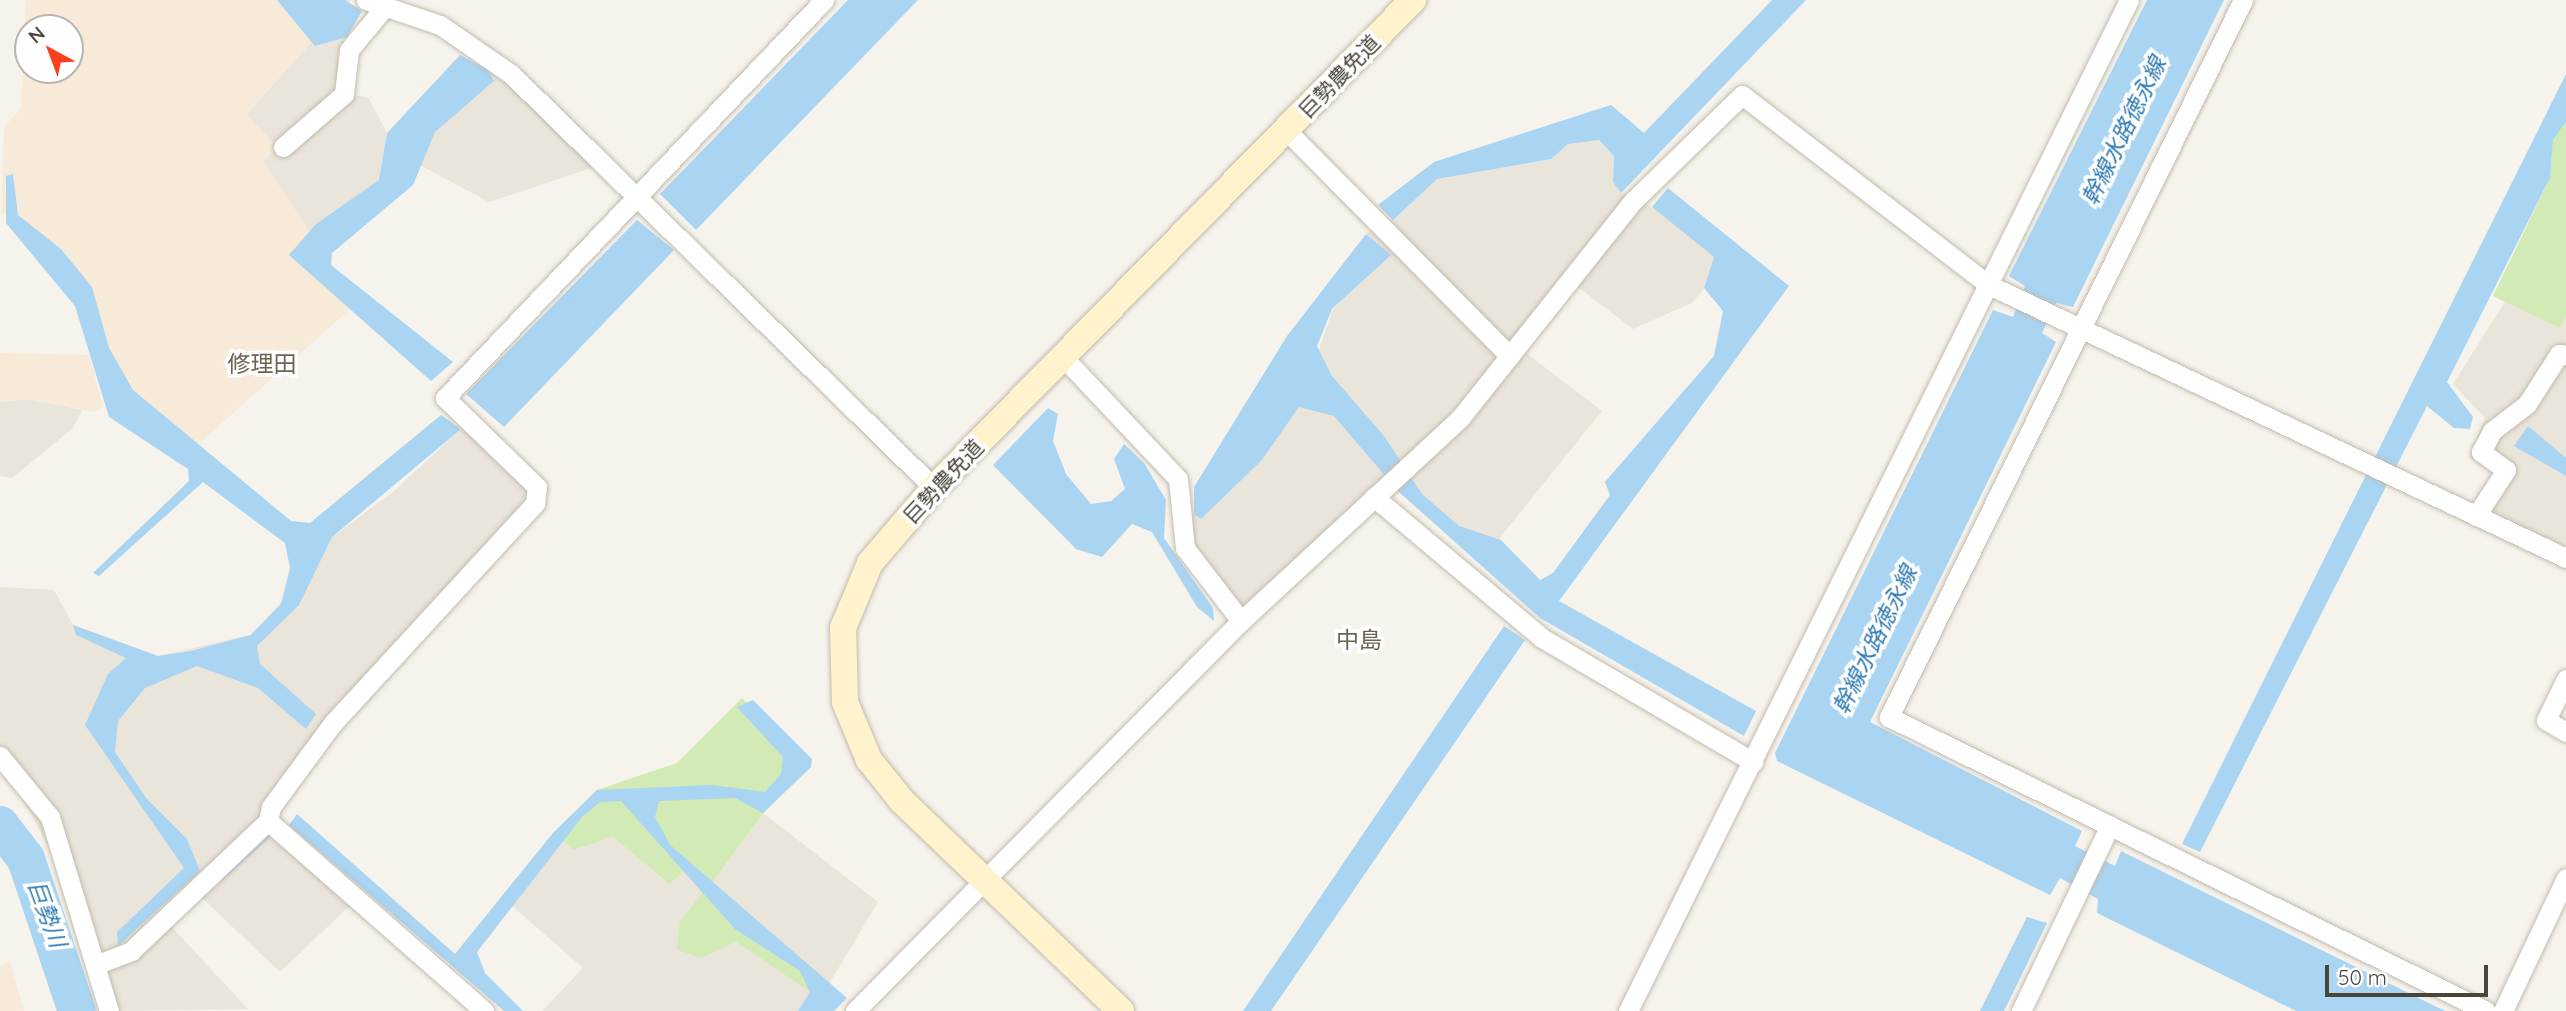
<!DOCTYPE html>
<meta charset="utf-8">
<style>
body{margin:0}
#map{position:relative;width:2566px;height:1011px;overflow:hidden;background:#f6f3ec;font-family:Quicksand,"Noto Sans JP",sans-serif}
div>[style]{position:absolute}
.residential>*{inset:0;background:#eae5da}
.commercial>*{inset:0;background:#f7ead8}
.green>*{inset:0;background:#d2eab5}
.water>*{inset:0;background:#a9d4f2}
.stream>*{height:6px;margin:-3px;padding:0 3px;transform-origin:3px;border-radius:3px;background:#a9d4f2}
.river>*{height:38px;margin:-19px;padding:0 19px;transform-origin:19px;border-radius:19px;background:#a9d4f2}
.roads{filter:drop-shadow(0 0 2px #c2bbae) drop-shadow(0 0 2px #c2bbae)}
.street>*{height:19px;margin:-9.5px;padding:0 9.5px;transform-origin:9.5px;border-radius:9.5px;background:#fff}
.secondary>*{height:26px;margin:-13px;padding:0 13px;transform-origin:13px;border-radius:13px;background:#fff3cd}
span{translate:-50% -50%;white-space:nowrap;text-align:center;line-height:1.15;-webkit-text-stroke:7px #fff;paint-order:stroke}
.street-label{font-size:21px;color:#4b4439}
.water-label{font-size:23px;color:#2e7ab2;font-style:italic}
.neighbourhood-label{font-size:23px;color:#6e6250}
.north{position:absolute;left:14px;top:14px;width:70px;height:70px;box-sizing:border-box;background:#fff;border:2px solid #b7b4b0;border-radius:50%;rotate:319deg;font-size:19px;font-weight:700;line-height:28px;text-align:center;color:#4b4439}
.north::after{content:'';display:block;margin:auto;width:24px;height:32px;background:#fc3f1d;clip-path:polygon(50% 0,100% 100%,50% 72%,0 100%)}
.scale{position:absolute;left:2325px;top:965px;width:163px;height:32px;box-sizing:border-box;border:4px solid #4b4439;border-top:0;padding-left:9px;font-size:21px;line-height:24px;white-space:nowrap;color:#4b4439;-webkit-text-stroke:5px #fff;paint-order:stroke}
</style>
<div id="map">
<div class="residential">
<div style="clip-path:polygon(307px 0,351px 0,333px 18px,349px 50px,344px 94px,368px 97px,387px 133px,388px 154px,379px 180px,313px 241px,263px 161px,277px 147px,246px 115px,333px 18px)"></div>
<div style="clip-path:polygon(496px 55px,612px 161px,489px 202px,414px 162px,427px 130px)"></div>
<div style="clip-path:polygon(1599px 140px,1614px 156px,1613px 182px,1621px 193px,1652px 207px,1714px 257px,1704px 288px,1692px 303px,1633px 329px,1574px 284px,1522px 350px,1602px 411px,1482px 560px,1400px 481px,1240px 629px,1176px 525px,1194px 514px,1201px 519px,1262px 460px,1299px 407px,1333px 309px,1390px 255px,1366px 234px,1393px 219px,1437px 179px,1551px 159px,1568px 144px)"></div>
<div style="clip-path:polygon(2506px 300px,2559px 328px,2566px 315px,2566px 544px,2554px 563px,2460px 520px,2497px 473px,2469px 458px,2485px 418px,2453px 384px)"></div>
<div style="clip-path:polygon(28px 399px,82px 410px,73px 428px,12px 478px,0 476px,0 402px)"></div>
<div style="clip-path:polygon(476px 415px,547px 485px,543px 503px,337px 725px,280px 807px,278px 821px,361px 895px,280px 972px,200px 896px,170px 925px,248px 1009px,118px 1011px,94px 931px,0 757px,0 587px,54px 590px,73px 625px,158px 656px,250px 635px,318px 564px,332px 537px,393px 492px)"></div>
<div style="clip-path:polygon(763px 813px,878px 902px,813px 1011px,542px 1011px,583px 968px,502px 897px,553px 833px,573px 850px,613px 837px,669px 884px,687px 868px,702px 893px,680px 921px,702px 958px,736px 942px,810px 992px,824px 979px,712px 883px)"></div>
</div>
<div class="commercial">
<div style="clip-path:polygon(evenodd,26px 0,307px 0,333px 18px,246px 115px,277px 146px,263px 161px,357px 303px,194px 448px,117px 384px,78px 281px,11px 213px,1px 214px,4px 127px,21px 108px,26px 0,28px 28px,70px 28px,70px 70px,28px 70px,28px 28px)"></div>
<div style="clip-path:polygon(0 353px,89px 355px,103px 407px,93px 412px,29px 399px,0 402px)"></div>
<div style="clip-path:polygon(10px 960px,24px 1011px,0 1011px,0 967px)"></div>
</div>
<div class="green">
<div style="clip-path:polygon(2566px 122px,2566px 315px,2560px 328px,2493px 296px,2550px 178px,2553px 140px)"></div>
<div style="clip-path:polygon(742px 698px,811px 767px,763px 813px,712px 883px,825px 979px,810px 992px,736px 942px,702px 958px,677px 950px,680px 921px,702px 893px,687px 869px,669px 884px,613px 837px,573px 850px,553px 833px,597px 790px,677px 763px)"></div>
</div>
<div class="water">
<div style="clip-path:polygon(277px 0,345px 0,362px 11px,347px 37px,315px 46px)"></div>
<div style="clip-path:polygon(848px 0,918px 0,696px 230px,660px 194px)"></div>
<div style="clip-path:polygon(1772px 0,1806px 0,1621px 193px,1613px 182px,1614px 156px,1599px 140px,1568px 144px,1551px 159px,1437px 179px,1393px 220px,1378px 205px,1434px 162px,1611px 105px,1644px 133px)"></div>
<div style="clip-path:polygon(2147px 0,2224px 0,2073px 307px,2056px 303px,2042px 333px,2056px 342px,1870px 722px,2082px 831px,2075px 846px,2115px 866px,2121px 851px,2445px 1011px,2296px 1011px,2097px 913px,2098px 899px,2060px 878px,2050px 895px,1777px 761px,1775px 753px,1993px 310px,2013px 317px,2025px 286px,2009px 276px)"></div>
<div style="clip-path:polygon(460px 55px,488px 70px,494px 81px,435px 132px,413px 185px,332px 253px,331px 265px,453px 362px,431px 381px,289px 255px,316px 224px,379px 180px,387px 133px)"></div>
<div style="clip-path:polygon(2566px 74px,2566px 122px,2553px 140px,2550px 178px,2447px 382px,2473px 417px,2470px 429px,2454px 428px,2427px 406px,2200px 852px,2182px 844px)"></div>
<div style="clip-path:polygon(13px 174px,18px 215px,61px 249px,92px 287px,109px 348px,133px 390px,291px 521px,310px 523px,441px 415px,461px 429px,332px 537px,299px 605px,257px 646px,260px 664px,316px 714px,306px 729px,258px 688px,197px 666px,145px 688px,118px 721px,115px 752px,147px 799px,187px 839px,200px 871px,118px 946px,117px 932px,184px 868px,85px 725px,108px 674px,126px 658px,76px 635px,73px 625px,158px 656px,191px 651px,251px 635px,281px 604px,290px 568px,285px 543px,203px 482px,99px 576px,93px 573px,189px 481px,188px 469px,109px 417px,75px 306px,6px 223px,6px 176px)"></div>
<div style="clip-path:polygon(1668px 188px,1789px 286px,1559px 601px,1756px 711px,1744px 736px,1540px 618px,1399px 492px,1334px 416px,1299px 407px,1262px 460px,1201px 519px,1194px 514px,1194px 487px,1287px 336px,1366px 234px,1391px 255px,1332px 309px,1317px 346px,1332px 376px,1384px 436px,1422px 494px,1459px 526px,1501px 540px,1540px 580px,1553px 573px,1610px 495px,1605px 482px,1714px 356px,1723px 311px,1704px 288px,1714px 257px,1652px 207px)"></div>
<div style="clip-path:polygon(637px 220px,674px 250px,504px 427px,466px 394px)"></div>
<div style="clip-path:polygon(1048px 408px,1058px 414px,1053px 441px,1066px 474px,1091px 504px,1111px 501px,1125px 489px,1114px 459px,1124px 444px,1144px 463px,1166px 500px,1164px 538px,1213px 608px,1214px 621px,1197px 607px,1152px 532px,1132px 524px,1102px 557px,1076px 549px,993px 465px)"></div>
<div style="clip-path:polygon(2528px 426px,2566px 458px,2566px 476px,2514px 446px)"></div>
<div style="clip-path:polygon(1504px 626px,1525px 640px,1271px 1011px,1243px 1011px)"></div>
<div style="clip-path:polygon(753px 700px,812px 759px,811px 767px,763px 813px,735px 798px,659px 801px,655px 817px,670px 845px,847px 998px,834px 1011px,798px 1011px,810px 992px,800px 971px,735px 929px,621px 801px,600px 802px,582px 817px,477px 952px,485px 973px,523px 1011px,504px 1011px,289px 825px,297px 814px,455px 954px,553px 833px,597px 790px,712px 785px,765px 792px,781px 774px,783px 757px,737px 707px)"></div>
<div style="clip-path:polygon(2027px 917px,2047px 923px,2004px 1011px,1980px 1011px)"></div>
</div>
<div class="stream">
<div style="left:223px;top:876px;width:61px;rotate:-42.3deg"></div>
</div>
<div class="river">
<div style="left:0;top:825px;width:43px;rotate:52.6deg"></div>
<div style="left:26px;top:859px;width:160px;rotate:71.5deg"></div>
</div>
<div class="roads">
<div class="street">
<div style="left:366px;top:0;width:78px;rotate:18.7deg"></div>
<div style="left:440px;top:25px;width:86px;rotate:34.6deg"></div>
<div style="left:511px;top:74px;width:592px;rotate:44.38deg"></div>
<div style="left:2243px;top:0;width:800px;rotate:116.28deg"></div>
<div style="left:1889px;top:717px;width:665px;rotate:26.22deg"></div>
<div style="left:1286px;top:130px;width:318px;rotate:45.3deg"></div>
<div style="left:283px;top:147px;width:81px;rotate:-41deg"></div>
<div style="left:344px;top:94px;width:44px;rotate:-83.5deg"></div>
<div style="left:349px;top:50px;width:52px;rotate:-50.5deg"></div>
<div style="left:1064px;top:358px;width:166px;rotate:46.7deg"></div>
<div style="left:1178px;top:479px;width:69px;rotate:84.2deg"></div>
<div style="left:1185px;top:548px;width:92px;rotate:52.5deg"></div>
<div style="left:1374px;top:497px;width:219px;rotate:40deg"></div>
<div style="left:1542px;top:638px;width:245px;rotate:30.4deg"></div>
<div style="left:2476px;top:516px;width:55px;rotate:-56.9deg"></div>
<div style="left:2506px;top:470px;width:31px;rotate:-144deg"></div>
<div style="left:2481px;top:452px;width:24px;rotate:-62deg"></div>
<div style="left:2492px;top:431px;width:44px;rotate:-37.6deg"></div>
<div style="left:2527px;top:404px;width:59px;rotate:-57.4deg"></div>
<div style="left:2559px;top:354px;width:7px;rotate:8deg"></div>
<div style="left:2566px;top:679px;width:46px;rotate:116deg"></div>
<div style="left:2546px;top:720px;width:23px;rotate:31deg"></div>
<div style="left:0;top:756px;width:79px;rotate:50.7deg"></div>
<div style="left:50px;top:817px;width:203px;rotate:73.1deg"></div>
<div style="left:268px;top:821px;width:288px;rotate:41.3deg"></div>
<div style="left:95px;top:965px;width:39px;rotate:-21deg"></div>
<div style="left:131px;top:951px;width:189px;rotate:-43.5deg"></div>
<div style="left:268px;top:821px;width:14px;rotate:-78deg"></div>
<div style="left:271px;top:807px;width:104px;rotate:-53.6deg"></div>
<div style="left:333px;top:723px;width:299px;rotate:-47.4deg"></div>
<div style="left:535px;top:503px;width:16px;rotate:-83deg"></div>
<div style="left:537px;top:487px;width:128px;rotate:-135.9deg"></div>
<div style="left:445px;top:398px;width:550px;rotate:-46.4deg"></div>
<div style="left:855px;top:1011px;width:549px;rotate:-45.3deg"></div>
<div style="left:1241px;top:621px;width:300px;rotate:-42.8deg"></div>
<div style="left:1461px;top:417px;width:276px;rotate:-51.5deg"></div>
<div style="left:1633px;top:201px;width:152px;rotate:-44.2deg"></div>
<div style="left:1742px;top:95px;width:309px;rotate:37.6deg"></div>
<div style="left:1987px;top:284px;width:641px;rotate:25.32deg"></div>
<div style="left:1628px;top:1011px;width:1128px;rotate:-63.64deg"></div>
<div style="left:2021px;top:1011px;width:206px;rotate:-64.4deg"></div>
<div style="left:2503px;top:1011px;width:147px;rotate:-64.7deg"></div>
</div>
<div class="secondary">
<div style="left:1121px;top:1011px;width:303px;rotate:-136.2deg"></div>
<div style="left:902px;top:801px;width:53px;rotate:-128.8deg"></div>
<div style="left:869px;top:760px;width:63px;rotate:-112.5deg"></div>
<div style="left:845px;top:702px;width:74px;rotate:-91.5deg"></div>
<div style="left:843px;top:628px;width:70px;rotate:-67.4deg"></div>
<div style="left:870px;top:563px;width:99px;rotate:-49.5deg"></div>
<div style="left:934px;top:488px;width:684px;rotate:-45.53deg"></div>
</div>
</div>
<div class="street-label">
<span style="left:1339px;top:76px;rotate:-46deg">巨勢農免道</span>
<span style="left:943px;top:481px;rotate:-47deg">巨勢農免道</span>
</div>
<div class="water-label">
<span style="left:2124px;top:131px;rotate:-64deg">幹線水路徳永線</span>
<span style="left:1875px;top:640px;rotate:-64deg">幹線水路徳永線</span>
<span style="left:47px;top:914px;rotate:70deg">巨勢川</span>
</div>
<div class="neighbourhood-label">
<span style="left:262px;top:364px">修理田</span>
<span style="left:1359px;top:640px">中島</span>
</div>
<div class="north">N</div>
<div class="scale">50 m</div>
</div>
